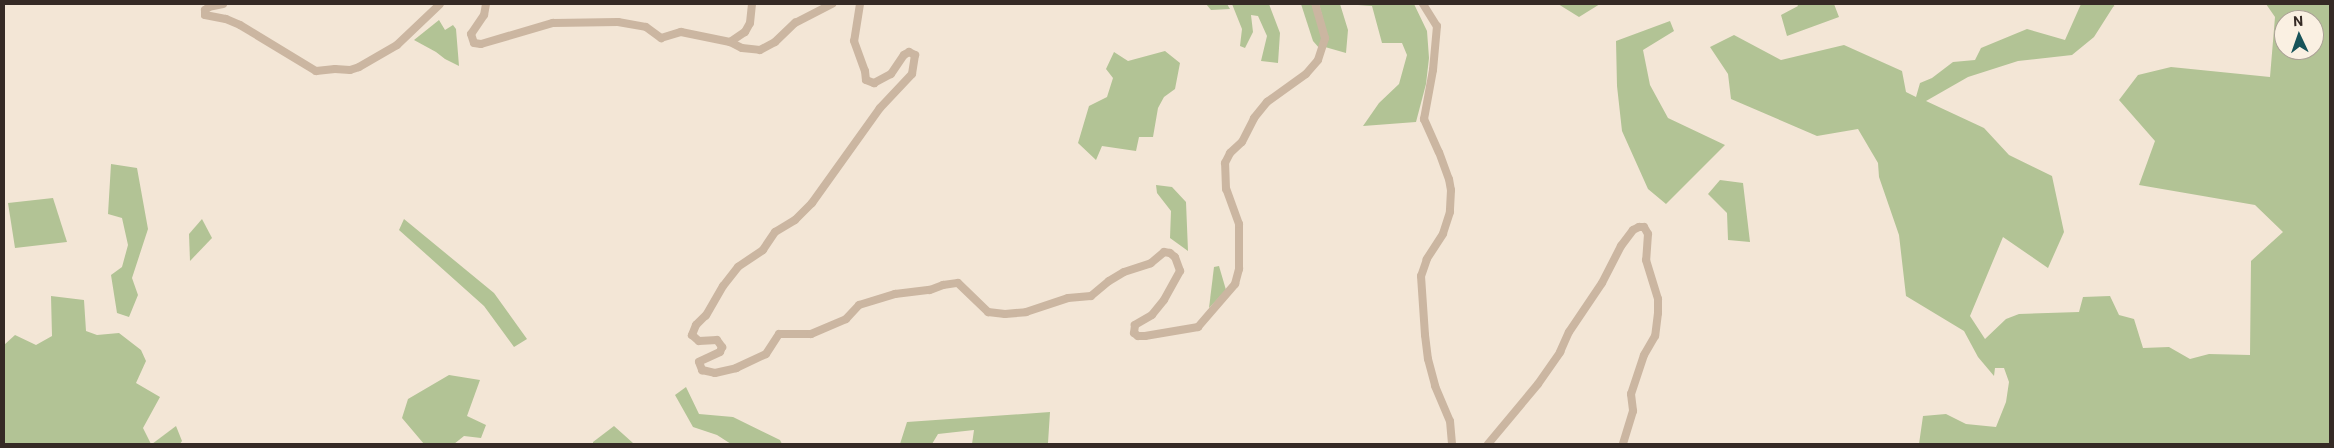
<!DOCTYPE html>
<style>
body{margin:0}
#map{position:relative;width:2334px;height:448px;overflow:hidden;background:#f3e6d6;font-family:Roboto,sans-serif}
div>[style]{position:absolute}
.green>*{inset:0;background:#b2c395}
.street>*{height:8px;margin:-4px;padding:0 4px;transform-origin:4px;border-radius:4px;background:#cbb6a1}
span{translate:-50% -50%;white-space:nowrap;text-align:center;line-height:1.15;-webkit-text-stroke:4px #faf0e2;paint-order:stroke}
.frame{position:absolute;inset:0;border:5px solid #352a25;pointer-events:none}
.north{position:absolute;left:2274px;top:10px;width:50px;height:50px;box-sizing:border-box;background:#faf0e2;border:1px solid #aba196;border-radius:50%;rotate:357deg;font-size:14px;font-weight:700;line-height:20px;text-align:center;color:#352a25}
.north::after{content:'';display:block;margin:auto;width:18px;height:22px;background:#175359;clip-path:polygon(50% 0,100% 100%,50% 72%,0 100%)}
</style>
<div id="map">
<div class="green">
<div style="clip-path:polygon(1206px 4px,1227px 4px,1230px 9px,1211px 10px)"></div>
<div style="clip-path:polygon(1232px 4px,1269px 4px,1280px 33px,1278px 63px,1261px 61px,1267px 36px,1258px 16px,1251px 15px,1253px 32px,1245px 48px,1240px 46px,1242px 29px)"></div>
<div style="clip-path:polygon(1301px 4px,1312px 4px,1322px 38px,1320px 49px,1313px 41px)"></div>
<div style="clip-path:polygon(1319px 4px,1340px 4px,1348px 30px,1346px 53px,1325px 47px,1327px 34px)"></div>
<div style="clip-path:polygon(1344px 4px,1414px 4px,1427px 31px,1429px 58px,1426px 84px,1416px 122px,1363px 126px,1379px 103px,1399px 84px,1407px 55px,1402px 43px,1382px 43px,1372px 6px)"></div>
<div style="clip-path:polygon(1558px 4px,1600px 4px,1579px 17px)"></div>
<div style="clip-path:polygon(1797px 4px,1834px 4px,1839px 17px,1787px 36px,1781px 15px,1798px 6px)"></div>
<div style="clip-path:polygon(evenodd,2081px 4px,2115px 4px,2094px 37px,2072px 55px,2018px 61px,1968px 77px,1926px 101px,1984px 128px,2009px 155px,2052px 176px,2064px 232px,2048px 268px,2003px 237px,1970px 316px,1985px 339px,2006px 319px,2019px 314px,2079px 312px,2083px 297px,2110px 296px,2119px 315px,2134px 319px,2143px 348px,2169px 347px,2190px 359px,2209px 354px,2250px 355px,2251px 261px,2283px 232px,2255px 205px,2139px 185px,2155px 141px,2119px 100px,2138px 75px,2171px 67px,2270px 77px,2275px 17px,2266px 4px,2330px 4px,2330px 444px,1919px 444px,1923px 416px,1946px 414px,1966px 424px,1996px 427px,2006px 402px,2009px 382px,2004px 368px,1995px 368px,1994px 376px,1978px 357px,1964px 331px,1906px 296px,1899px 235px,1879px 177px,1878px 163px,1858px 129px,1817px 136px,1731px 99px,1728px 74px,1710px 47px,1734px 35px,1781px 60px,1844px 45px,1902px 71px,1906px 92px,1916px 97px,1920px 83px,1932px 78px,1953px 62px,1975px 60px,1981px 48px,2027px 29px,2065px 40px,2081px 4px,2284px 20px,2314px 20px,2314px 50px,2284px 50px,2284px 20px)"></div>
<div style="clip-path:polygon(439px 20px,445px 30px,453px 25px,456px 29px,459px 66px,445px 59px,436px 52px,414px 40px)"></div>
<div style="clip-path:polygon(1670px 21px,1674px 31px,1643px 50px,1650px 85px,1668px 118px,1725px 145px,1666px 204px,1648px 189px,1622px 131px,1617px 86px,1616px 41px)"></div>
<div style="clip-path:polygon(1165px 51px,1180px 63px,1175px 89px,1164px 97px,1158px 108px,1153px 137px,1139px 137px,1136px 151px,1102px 146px,1096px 160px,1078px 143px,1089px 106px,1107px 97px,1113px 78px,1106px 69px,1114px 52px,1128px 61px)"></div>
<div style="clip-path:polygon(111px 164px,137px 168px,148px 229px,132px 278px,138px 295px,129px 317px,117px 313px,111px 275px,122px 267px,128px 245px,122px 218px,108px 214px)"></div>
<div style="clip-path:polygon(1720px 180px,1743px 183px,1750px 242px,1728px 240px,1727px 213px,1708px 194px)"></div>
<div style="clip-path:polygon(1156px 185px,1172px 187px,1186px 202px,1188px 251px,1170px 238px,1171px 211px,1157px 193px)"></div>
<div style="clip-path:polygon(53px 198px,67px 242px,15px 248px,8px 203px)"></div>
<div style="clip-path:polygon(202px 219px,212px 238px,190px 261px,189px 234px)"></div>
<div style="clip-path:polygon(404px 219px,494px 293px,527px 339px,514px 347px,484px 306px,399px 230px)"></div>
<div style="clip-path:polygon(1219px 266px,1226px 290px,1209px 308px,1214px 267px)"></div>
<div style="clip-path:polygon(51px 296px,84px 300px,86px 331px,97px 335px,119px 333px,141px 350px,146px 361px,136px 383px,160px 397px,143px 428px,151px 444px,4px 444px,4px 345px,15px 335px,36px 345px,52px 336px)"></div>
<div style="clip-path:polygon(449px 375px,480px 380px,467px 416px,486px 425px,481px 438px,464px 436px,454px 444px,424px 444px,402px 418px,408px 399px)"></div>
<div style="clip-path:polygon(686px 387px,699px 414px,733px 417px,780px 440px,782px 444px,731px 444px,717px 435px,693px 427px,675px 395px)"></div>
<div style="clip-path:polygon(1050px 412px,1048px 443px,1043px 444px,972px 444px,974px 430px,938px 434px,932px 444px,900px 444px,907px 422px)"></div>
<div style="clip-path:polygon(176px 426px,182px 441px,180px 444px,152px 444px)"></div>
<div style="clip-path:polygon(614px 426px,633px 443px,642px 444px,593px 444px,593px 442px)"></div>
</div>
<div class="street">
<div style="left:223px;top:4px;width:14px;rotate:168deg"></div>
<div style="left:209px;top:7px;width:5px;rotate:143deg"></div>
<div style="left:205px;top:10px;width:5px;rotate:90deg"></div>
<div style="left:205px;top:15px;width:21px;rotate:11deg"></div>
<div style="left:226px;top:19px;width:15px;rotate:23deg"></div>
<div style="left:240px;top:25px;width:89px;rotate:31.2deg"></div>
<div style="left:316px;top:71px;width:19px;rotate:-6deg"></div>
<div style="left:335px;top:69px;width:15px;rotate:4deg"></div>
<div style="left:350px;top:70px;width:9px;rotate:-18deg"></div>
<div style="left:359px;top:67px;width:44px;rotate:-30.1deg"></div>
<div style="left:397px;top:45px;width:59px;rotate:-43.6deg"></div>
<div style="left:486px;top:4px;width:11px;rotate:100deg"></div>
<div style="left:484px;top:15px;width:23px;rotate:124deg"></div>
<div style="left:471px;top:34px;width:9px;rotate:72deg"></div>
<div style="left:474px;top:43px;width:7px;rotate:8deg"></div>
<div style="left:481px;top:44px;width:75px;rotate:-16.3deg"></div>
<div style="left:553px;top:23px;width:65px;rotate:-0.9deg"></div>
<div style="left:618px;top:22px;width:28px;rotate:10deg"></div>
<div style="left:646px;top:27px;width:19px;rotate:36deg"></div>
<div style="left:661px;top:38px;width:21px;rotate:-17deg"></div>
<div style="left:681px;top:32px;width:50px;rotate:11.5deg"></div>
<div style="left:730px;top:42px;width:18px;rotate:-34deg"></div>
<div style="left:745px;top:32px;width:10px;rotate:-61deg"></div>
<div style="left:750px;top:23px;width:19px;rotate:-84deg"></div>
<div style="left:860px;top:4px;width:37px;rotate:99deg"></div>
<div style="left:854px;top:41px;width:32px;rotate:70deg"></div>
<div style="left:865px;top:71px;width:9px;rotate:84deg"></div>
<div style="left:866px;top:80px;width:9px;rotate:21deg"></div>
<div style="left:874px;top:83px;width:19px;rotate:-28deg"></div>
<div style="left:891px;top:74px;width:23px;rotate:-56deg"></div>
<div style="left:904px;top:55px;width:6px;rotate:-31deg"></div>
<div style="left:909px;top:52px;width:7px;rotate:27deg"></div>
<div style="left:915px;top:55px;width:19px;rotate:99deg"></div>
<div style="left:912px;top:74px;width:47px;rotate:133.3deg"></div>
<div style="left:880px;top:108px;width:117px;rotate:125.6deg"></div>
<div style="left:812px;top:203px;width:24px;rotate:135deg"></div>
<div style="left:795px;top:220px;width:23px;rotate:149deg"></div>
<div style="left:775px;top:232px;width:22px;rotate:124deg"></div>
<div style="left:763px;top:250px;width:30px;rotate:146deg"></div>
<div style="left:738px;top:267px;width:24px;rotate:128deg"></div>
<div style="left:723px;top:286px;width:34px;rotate:120deg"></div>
<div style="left:706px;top:315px;width:14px;rotate:135deg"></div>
<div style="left:696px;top:325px;width:11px;rotate:112deg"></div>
<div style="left:692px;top:335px;width:9px;rotate:41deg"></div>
<div style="left:699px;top:341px;width:18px;rotate:-3deg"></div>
<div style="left:717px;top:340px;width:9px;rotate:54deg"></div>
<div style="left:722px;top:347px;width:5px;rotate:112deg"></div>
<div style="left:720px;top:352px;width:23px;rotate:155deg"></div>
<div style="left:699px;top:362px;width:9px;rotate:69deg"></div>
<div style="left:702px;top:370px;width:13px;rotate:13deg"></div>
<div style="left:715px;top:373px;width:22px;rotate:-13deg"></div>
<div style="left:736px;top:368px;width:33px;rotate:-25deg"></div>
<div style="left:766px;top:354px;width:24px;rotate:-57deg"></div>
<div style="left:779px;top:334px;width:32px"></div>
<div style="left:811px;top:334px;width:38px;rotate:-23deg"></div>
<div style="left:846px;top:319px;width:19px;rotate:-47deg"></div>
<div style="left:859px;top:305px;width:38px;rotate:-17deg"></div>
<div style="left:895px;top:294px;width:35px;rotate:-7deg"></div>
<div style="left:930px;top:290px;width:14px;rotate:-21deg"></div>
<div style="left:943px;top:285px;width:15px;rotate:-8deg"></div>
<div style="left:958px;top:283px;width:42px;rotate:44deg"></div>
<div style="left:988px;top:312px;width:17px;rotate:7deg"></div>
<div style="left:1005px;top:314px;width:21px;rotate:-5deg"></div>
<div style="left:1026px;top:312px;width:44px;rotate:-18.4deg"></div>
<div style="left:1068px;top:298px;width:23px;rotate:-5deg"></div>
<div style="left:1091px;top:296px;width:23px;rotate:-40deg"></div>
<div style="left:1109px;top:281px;width:17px;rotate:-31deg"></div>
<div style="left:1124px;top:272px;width:28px;rotate:-18deg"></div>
<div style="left:1151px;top:263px;width:17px;rotate:-40deg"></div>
<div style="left:1164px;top:252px;width:6px;rotate:9deg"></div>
<div style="left:1170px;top:253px;width:6px;rotate:39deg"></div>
<div style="left:1175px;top:257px;width:15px;rotate:70deg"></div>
<div style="left:1180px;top:271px;width:33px;rotate:119deg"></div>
<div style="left:1164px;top:300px;width:19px;rotate:129deg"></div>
<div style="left:1152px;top:315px;width:20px;rotate:150deg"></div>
<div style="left:1135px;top:325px;width:8px;rotate:97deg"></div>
<div style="left:1134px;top:333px;width:5px;rotate:37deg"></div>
<div style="left:1138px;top:336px;width:7px"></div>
<div style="left:1145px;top:336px;width:54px;rotate:-9.6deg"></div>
<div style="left:1198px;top:327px;width:57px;rotate:-49.3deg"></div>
<div style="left:1235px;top:284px;width:16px;rotate:-75deg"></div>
<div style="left:1239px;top:269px;width:45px;rotate:-90deg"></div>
<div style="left:1239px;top:224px;width:37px;rotate:-110deg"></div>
<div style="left:1226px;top:189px;width:26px;rotate:-92deg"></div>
<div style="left:1225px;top:163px;width:11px;rotate:-63deg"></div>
<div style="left:1230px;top:153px;width:16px;rotate:-43deg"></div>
<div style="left:1242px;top:142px;width:27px;rotate:-63deg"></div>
<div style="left:1254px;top:118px;width:21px;rotate:-51deg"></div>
<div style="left:1267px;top:102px;width:48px;rotate:-35.7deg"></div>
<div style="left:1306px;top:74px;width:18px;rotate:-49deg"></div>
<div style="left:1318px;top:60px;width:23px;rotate:-72deg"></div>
<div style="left:1325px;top:38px;width:35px;rotate:-106deg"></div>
<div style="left:1423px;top:4px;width:26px;rotate:58deg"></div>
<div style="left:1437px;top:26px;width:44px;rotate:95.2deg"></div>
<div style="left:1433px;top:70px;width:50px;rotate:100.4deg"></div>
<div style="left:1424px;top:119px;width:36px;rotate:66deg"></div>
<div style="left:1439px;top:152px;width:29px;rotate:70deg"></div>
<div style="left:1449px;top:179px;width:11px;rotate:80deg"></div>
<div style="left:1451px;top:190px;width:22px;rotate:93deg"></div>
<div style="left:1450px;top:212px;width:23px;rotate:108deg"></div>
<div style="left:1443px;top:234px;width:30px;rotate:123deg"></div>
<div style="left:1427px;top:259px;width:18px;rotate:109deg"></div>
<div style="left:1421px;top:276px;width:59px;rotate:86.1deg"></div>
<div style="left:1425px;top:335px;width:24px;rotate:83deg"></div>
<div style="left:1428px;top:359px;width:28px;rotate:75deg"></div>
<div style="left:1435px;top:386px;width:38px;rotate:67deg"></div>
<div style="left:1450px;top:421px;width:23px;rotate:85deg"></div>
<div style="left:730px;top:42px;width:13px;rotate:27deg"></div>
<div style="left:742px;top:48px;width:18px;rotate:6deg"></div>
<div style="left:760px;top:50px;width:17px;rotate:-28deg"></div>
<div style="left:775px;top:42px;width:28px;rotate:-44deg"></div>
<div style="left:795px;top:23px;width:42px;rotate:-27.2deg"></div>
<div style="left:1488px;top:444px;width:78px;rotate:-50.2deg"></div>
<div style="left:1538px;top:384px;width:39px;rotate:-55deg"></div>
<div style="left:1560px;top:352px;width:22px;rotate:-66deg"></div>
<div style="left:1569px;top:332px;width:59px;rotate:-56deg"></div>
<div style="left:1602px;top:283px;width:42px;rotate:-62.8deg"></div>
<div style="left:1621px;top:246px;width:20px;rotate:-53deg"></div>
<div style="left:1633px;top:230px;width:7px;rotate:-27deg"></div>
<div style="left:1639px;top:227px;width:5px"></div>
<div style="left:1644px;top:227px;width:8px;rotate:60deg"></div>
<div style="left:1648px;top:234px;width:26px;rotate:94deg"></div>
<div style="left:1646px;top:260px;width:41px;rotate:72.9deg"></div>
<div style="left:1658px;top:299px;width:14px;rotate:90deg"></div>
<div style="left:1658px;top:313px;width:23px;rotate:97deg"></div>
<div style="left:1655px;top:336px;width:22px;rotate:120deg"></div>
<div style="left:1644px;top:355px;width:41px;rotate:108.4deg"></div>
<div style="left:1631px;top:394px;width:17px;rotate:83deg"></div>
<div style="left:1633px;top:411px;width:34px;rotate:107deg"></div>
</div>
<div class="frame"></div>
<div class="north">N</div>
</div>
